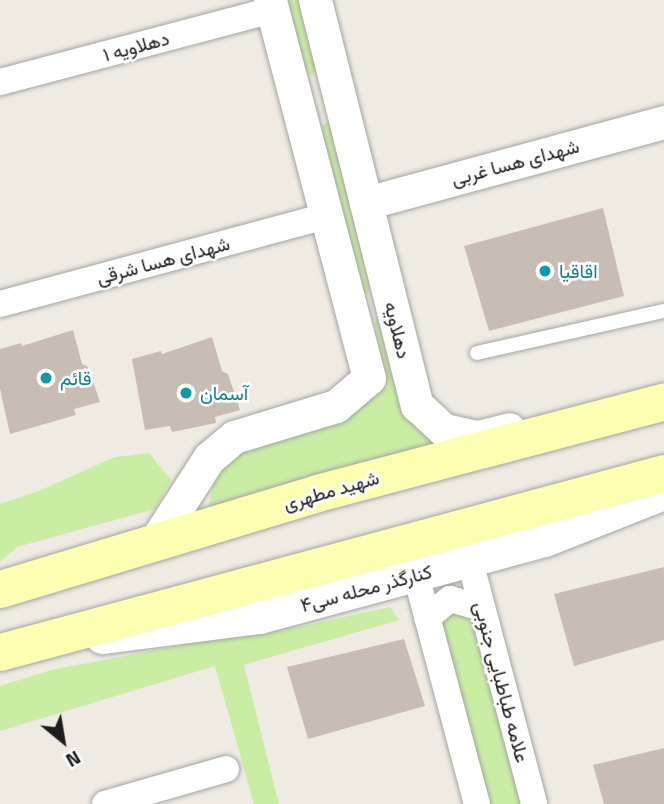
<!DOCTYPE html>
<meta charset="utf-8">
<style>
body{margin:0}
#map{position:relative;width:664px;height:804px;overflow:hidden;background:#efebe2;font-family:"Titillium Web",Vazirmatn,sans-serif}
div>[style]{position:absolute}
.grass>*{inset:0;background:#caeda4}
.building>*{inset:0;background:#c7bdb5}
.roads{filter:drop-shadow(0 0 2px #a4a4a4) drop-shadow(0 0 2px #a4a4a4)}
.service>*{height:14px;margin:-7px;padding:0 7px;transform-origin:7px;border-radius:7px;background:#fff}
.minor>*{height:26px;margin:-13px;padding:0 13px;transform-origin:13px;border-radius:13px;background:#fff}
.tertiary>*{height:33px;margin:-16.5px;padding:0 16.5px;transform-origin:16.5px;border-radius:16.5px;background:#fff}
.secondary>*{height:37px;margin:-18.5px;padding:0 18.5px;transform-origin:18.5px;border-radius:18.5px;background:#fcfeb2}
.dots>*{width:19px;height:19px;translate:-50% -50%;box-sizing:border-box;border:4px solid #fff;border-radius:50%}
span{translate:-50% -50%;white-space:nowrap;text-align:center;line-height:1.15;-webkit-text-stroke:5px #fff;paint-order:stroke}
.street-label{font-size:19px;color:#1d1d1d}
.culture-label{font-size:19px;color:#0d838f}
.left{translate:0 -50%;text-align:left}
.north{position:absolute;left:28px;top:706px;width:70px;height:70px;-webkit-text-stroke:5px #fff;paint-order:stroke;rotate:150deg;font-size:19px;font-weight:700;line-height:28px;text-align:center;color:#1d1d1d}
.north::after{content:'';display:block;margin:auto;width:24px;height:32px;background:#1d1d1d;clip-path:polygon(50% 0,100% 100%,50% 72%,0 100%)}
</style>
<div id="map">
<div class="grass">
<div style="clip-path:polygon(286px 0,304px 0,320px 65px,312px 76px,303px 70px)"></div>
<div style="clip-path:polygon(328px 122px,337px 128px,375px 282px,367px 294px,358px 287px,319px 128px)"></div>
<div style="clip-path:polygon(377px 316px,388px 318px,447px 450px,208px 512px,214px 478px,236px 453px,358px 412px,366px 397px,387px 387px,375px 322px)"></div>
<div style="clip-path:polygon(149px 453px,171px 480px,155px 509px,17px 547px,0 562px,0 504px,41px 490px,115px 457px)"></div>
<div style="clip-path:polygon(390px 607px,399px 620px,244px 665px,279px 804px,254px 804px,215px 666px,0 731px,0 686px,51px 670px,209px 640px,280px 631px)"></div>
<div style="clip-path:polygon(455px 608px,476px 617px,523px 804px,483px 804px,437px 625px)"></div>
</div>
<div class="building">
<div style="clip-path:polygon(603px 208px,624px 296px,489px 331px,464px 246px)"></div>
<div style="clip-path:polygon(73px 330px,82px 364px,88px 367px,100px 402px,74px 409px,76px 415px,10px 434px,0 389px,0 349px,21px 343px,22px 346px)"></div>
<div style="clip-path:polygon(212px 337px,222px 371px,228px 374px,240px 410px,215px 417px,216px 423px,172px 432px,170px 426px,145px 430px,132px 359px,161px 351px,162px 354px)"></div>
<div style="clip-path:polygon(664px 567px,664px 640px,574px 666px,554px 594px)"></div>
<div style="clip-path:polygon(404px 639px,425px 706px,308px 739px,287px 667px)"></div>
<div style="clip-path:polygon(664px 748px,664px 804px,604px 804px,593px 765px)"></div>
</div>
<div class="roads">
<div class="service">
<div style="left:477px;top:353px;width:192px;rotate:-12.7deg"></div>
</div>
<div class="minor">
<div style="left:0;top:82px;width:281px;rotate:-14.8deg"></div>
<div style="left:0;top:304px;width:338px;rotate:-15.1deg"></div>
<div style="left:470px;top:561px;width:251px;rotate:75.2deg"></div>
<div style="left:416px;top:575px;width:237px;rotate:75.1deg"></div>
<div style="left:427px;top:618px;width:30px;rotate:-40deg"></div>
<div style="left:450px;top:599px;width:33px;rotate:16deg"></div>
<div style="left:105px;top:804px;width:126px;rotate:-16.1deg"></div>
</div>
<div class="tertiary">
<div style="left:315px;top:0;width:418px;rotate:75.9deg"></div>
<div style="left:417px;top:405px;width:37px;rotate:43deg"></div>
<div style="left:444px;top:430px;width:35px;rotate:12deg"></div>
<div style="left:478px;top:437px;width:32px;rotate:-14deg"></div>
<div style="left:366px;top:203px;width:309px;rotate:-15.2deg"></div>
<div style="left:155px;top:542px;width:100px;rotate:-57.3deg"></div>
<div style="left:209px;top:458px;width:33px;rotate:-40deg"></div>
<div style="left:234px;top:437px;width:107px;rotate:-16.9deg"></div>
<div style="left:336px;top:406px;width:43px;rotate:-40.3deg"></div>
<div style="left:369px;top:378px;width:391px;rotate:-104.7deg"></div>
<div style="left:102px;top:637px;width:158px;rotate:-7.3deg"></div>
<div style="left:259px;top:617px;width:296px;rotate:-15.1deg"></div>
<div style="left:545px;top:540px;width:128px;rotate:-21.6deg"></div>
</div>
<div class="secondary">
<div style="left:0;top:589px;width:331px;rotate:-16.8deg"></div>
<div style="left:317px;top:493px;width:359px;rotate:-14.8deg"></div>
<div style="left:0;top:652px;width:688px;rotate:-15.09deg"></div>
</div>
</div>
<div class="dots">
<div style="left:545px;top:271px;background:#0f9aa8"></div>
<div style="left:46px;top:378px;background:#0f9aa8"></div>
<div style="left:186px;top:393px;background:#0f9aa8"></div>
</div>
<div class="street-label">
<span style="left:136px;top:46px;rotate:-15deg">دهلاویه ۱</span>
<span style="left:515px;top:162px;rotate:-15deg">شهدای هسا غربی</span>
<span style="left:163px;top:260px;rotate:-15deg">شهدای هسا شرقی</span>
<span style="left:398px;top:330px;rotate:76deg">دهلاویه</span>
<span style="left:331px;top:490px;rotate:-16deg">شهید مطهری</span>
<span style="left:366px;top:588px;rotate:-15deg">کنارگذر محله سی۴</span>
<span style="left:502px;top:682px;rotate:75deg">علامه طباطبایی جنوبی</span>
</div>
<div class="culture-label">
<span class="left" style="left:559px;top:271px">اقاقیا</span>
<span class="left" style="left:60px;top:378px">قائم</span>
<span class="left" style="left:200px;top:393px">آسمان</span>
</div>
<div class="north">N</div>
</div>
